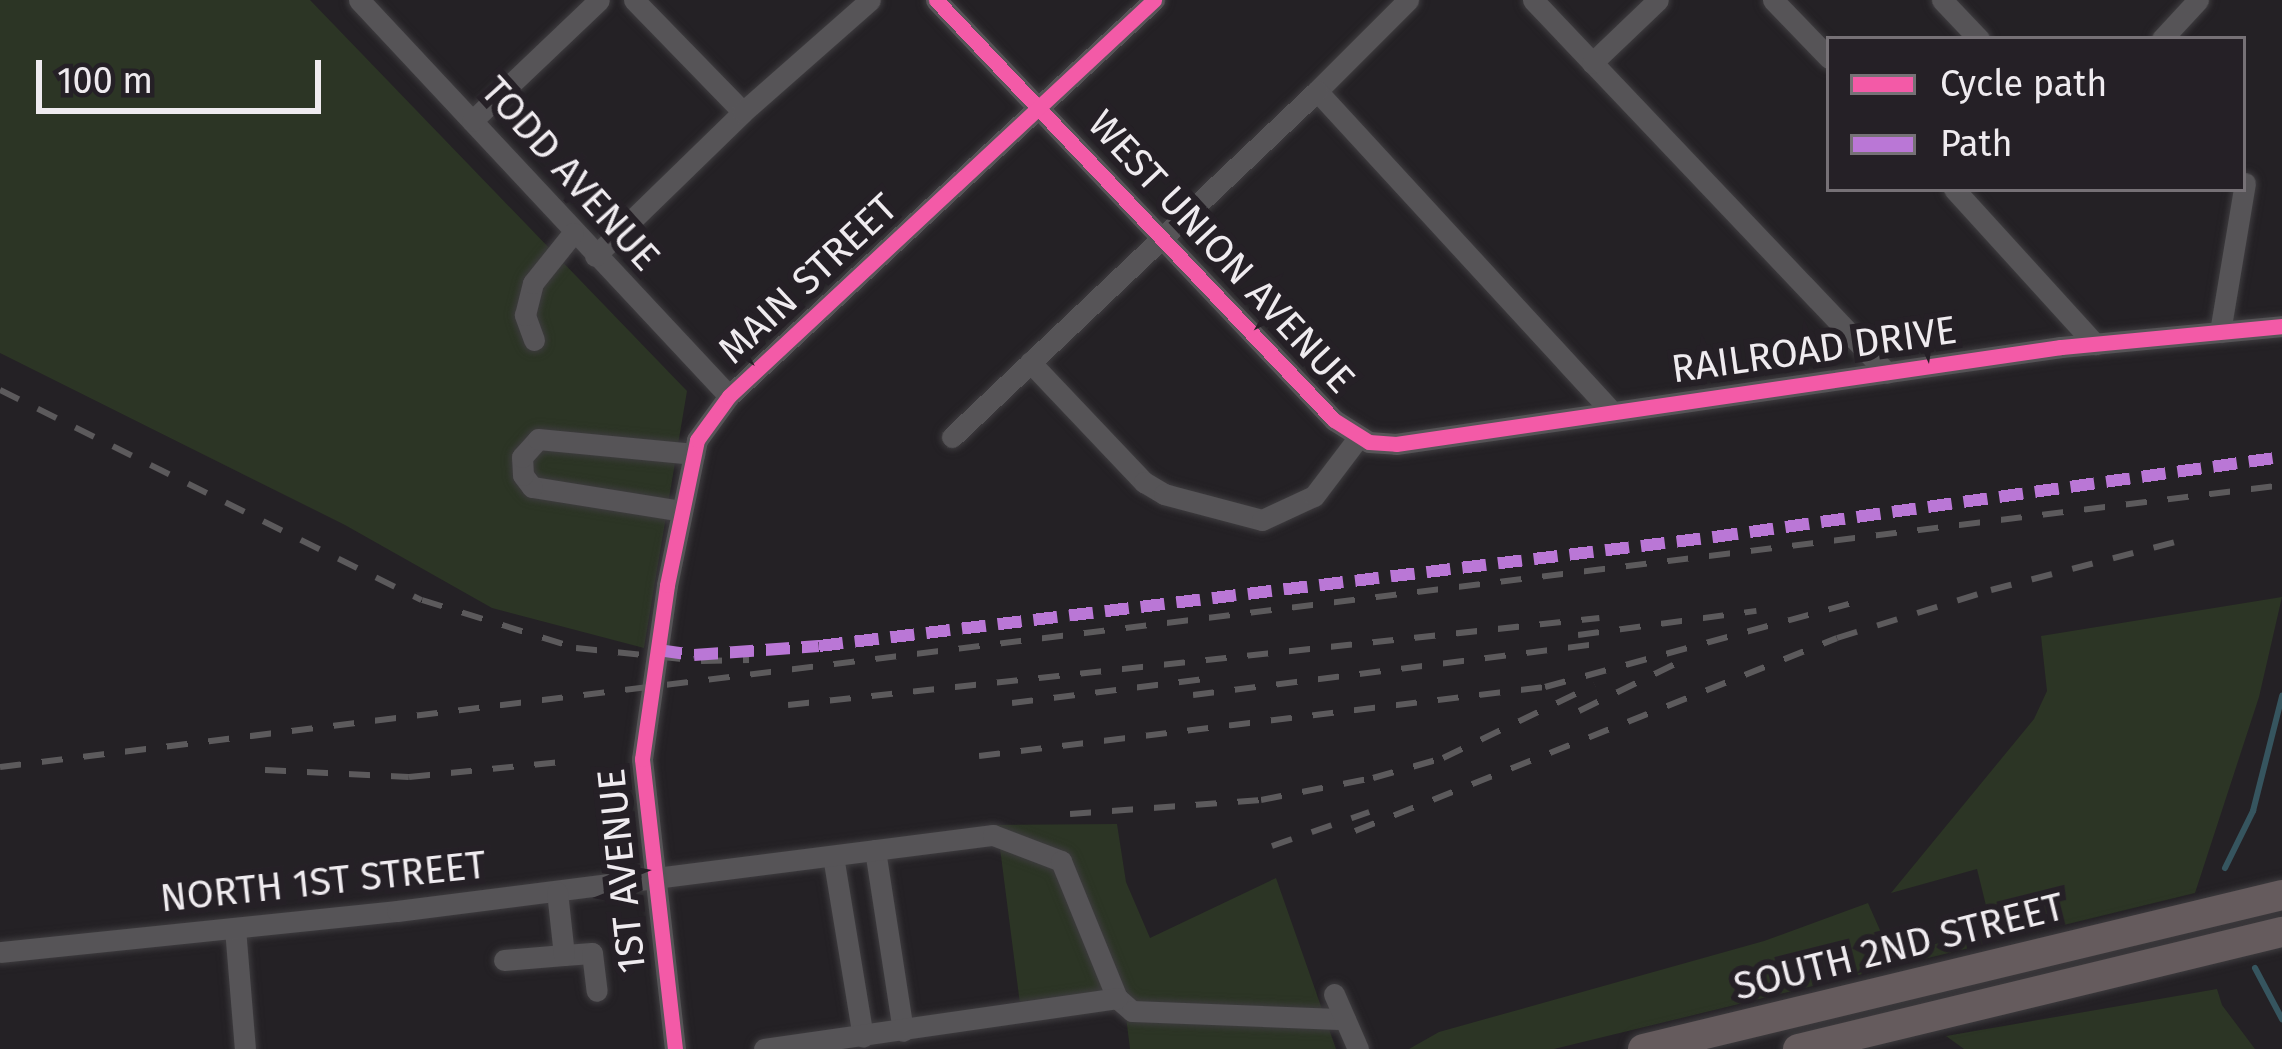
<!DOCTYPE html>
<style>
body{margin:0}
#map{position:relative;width:2282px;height:1049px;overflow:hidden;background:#242125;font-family:"Fira Sans",sans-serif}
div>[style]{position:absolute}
.green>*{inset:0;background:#2c3525}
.stream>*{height:6px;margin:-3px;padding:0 3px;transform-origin:3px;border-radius:3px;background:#36555f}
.roads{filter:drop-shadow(0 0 3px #3e3c3f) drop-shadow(0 0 3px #3e3c3f)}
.minor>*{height:21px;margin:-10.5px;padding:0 10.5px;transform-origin:10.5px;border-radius:10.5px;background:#565457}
.highway>*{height:30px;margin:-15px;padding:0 15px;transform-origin:15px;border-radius:15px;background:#655b5d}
.rail>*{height:6px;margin-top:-3px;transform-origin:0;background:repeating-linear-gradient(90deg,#5c5a5c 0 21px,transparent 0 42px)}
.quiet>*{height:12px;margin-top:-6px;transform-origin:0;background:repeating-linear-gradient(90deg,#ba77d6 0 24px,transparent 0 36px)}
.cycleway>*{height:15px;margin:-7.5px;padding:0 7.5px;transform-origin:7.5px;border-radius:7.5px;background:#f35aa7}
span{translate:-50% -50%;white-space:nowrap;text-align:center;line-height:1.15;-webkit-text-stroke:12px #252026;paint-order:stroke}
.street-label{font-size:39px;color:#efebef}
.legend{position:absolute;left:1826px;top:36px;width:420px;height:156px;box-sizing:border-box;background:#252026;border:3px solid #767176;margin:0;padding:15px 21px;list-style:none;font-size:36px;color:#efebef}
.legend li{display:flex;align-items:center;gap:24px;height:60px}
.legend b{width:60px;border:3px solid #767176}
.scale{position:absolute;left:36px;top:60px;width:285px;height:54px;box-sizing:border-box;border:6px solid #efebef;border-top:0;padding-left:15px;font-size:36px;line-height:42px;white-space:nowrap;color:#efebef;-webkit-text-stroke:9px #252026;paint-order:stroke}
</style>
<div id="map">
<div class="green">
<div style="clip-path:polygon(0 0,310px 0,687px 391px,644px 648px,492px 608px,345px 525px,0 353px)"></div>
<div style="clip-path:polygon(2282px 597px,2259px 697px,2195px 893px,1554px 1049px,1409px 1049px,1439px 1032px,1764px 941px,1868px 903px,1891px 955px,1992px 930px,1977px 869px,1891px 893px,2034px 719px,2047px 691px,2041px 636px)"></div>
<div style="clip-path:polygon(1117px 824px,1126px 882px,1150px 938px,1276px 878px,1336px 1049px,1130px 1049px,1123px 992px,1020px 1004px,997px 825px)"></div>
<div style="clip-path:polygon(2217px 989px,2222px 1005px,2255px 1049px,1964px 1049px,1946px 1036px)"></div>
</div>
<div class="stream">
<div style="left:2225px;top:868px;width:64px;rotate:-63.8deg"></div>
<div style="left:2253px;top:811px;width:119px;rotate:-75.8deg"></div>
<div style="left:2255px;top:968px;width:58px;rotate:62.1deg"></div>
</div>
<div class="roads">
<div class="minor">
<div style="left:359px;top:0;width:542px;rotate:46.94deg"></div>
<div style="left:634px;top:0;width:156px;rotate:45.8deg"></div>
<div style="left:936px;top:0;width:579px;rotate:46.54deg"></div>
<div style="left:1334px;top:420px;width:41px;rotate:32.2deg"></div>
<div style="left:1369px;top:442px;width:27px;rotate:4deg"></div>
<div style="left:1396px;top:444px;width:672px;rotate:-8.3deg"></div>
<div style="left:2061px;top:347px;width:222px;rotate:-5.4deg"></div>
<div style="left:1408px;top:0;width:129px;rotate:135deg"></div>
<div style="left:1317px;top:91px;width:436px;rotate:47.4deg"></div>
<div style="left:1533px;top:0;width:514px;rotate:46.5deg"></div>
<div style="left:1773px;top:0;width:81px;rotate:46deg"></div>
<div style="left:1942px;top:0;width:54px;rotate:46.5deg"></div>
<div style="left:2162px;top:39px;width:53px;rotate:-47.3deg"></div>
<div style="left:1592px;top:63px;width:91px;rotate:-43.7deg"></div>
<div style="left:472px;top:121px;width:175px;rotate:-43.6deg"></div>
<div style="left:1954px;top:189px;width:210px;rotate:47.7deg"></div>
<div style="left:595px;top:256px;width:206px;rotate:-44.2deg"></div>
<div style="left:743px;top:112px;width:169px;rotate:-41.4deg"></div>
<div style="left:2220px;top:332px;width:151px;rotate:-80.5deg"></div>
<div style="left:534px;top:340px;width:27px;rotate:-110deg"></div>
<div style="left:525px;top:315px;width:33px;rotate:-76deg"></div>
<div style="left:533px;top:283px;width:64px;rotate:-51.3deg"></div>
<div style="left:1030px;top:362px;width:166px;rotate:46.5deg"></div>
<div style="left:1144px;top:482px;width:23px;rotate:31deg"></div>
<div style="left:1164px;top:494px;width:101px;rotate:14.9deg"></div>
<div style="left:1262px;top:520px;width:57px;rotate:-24.8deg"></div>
<div style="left:1314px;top:496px;width:73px;rotate:-52.8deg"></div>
<div style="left:952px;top:437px;width:503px;rotate:-43.47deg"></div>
<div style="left:682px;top:511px;width:152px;rotate:-170.9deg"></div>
<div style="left:532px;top:487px;width:15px;rotate:-127deg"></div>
<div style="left:523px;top:475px;width:18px;rotate:-93deg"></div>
<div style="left:522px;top:457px;width:24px;rotate:-48deg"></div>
<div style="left:538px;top:439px;width:157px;rotate:5.5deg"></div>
<div style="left:875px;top:850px;width:183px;rotate:81.2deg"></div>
<div style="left:833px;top:856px;width:183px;rotate:80.6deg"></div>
<div style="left:235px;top:928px;width:121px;rotate:85.3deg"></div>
<div style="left:0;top:952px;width:399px;rotate:-5.9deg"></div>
<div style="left:397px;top:911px;width:601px;rotate:-7.27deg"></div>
<div style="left:993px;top:835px;width:73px;rotate:20.9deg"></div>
<div style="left:1061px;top:861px;width:148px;rotate:67.8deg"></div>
<div style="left:1117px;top:998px;width:20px;rotate:41deg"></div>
<div style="left:1132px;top:1011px;width:213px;rotate:2.2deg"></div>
<div style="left:564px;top:955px;width:28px;rotate:-4deg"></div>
<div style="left:592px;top:953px;width:38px;rotate:83deg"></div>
<div style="left:504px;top:960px;width:60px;rotate:-4.8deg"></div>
<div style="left:564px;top:955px;width:63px;rotate:-96.3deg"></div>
<div style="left:1334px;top:994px;width:60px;rotate:66.4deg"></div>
<div style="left:675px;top:1049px;width:292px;rotate:-96.5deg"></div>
<div style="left:642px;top:759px;width:176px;rotate:-81.8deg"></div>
<div style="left:667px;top:585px;width:148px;rotate:-78.3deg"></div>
<div style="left:697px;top:440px;width:54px;rotate:-54deg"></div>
<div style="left:729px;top:396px;width:581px;rotate:-42.98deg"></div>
<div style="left:764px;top:1049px;width:357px;rotate:-8.2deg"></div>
</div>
<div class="highway">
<div style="left:1643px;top:1049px;width:657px;rotate:-13.55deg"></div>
<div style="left:1798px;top:1049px;width:498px;rotate:-13.6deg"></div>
</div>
</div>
<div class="rail">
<div style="left:0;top:390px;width:471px;rotate:26.5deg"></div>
<div style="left:422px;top:600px;width:161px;rotate:17.3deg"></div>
<div style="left:576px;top:648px;width:126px;rotate:5.9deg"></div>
<div style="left:701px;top:661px;width:48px;rotate:-1.2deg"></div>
<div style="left:1578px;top:635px;width:180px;rotate:-7.7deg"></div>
<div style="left:1193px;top:695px;width:408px;rotate:-7.2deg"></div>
<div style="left:1012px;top:703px;width:204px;rotate:-7.1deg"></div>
<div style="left:788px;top:705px;width:816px;rotate:-6.12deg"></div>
<div style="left:1579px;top:711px;width:120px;rotate:-26.1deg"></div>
<div style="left:979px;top:756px;width:570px;rotate:-6.95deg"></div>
<div style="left:1545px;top:687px;width:334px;rotate:-15.3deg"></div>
<div style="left:0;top:767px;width:2299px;rotate:-7.04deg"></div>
<div style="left:265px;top:770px;width:144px;rotate:2.8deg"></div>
<div style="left:409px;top:777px;width:153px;rotate:-5.6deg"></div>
<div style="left:1070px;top:814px;width:192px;rotate:-4.2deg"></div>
<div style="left:1261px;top:800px;width:114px;rotate:-11.1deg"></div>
<div style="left:1373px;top:778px;width:73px;rotate:-15.9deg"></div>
<div style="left:1443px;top:758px;width:168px;rotate:-25.8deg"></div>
<div style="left:1355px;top:831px;width:519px;rotate:-21.82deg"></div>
<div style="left:1837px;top:638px;width:161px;rotate:-17.3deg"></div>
<div style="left:1991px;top:590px;width:198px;rotate:-14.6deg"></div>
<div style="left:1272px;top:846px;width:103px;rotate:-19.3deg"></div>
</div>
<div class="quiet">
<div style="left:658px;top:650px;width:36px;rotate:8deg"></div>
<div style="left:694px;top:655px;width:125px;rotate:-4.1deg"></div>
<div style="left:819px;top:646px;width:902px;rotate:-6.94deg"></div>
<div style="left:1714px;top:537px;width:574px;rotate:-8.02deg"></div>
</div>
<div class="cycleway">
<div style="left:936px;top:0;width:579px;rotate:46.54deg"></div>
<div style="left:1334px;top:420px;width:41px;rotate:32.2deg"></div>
<div style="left:1369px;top:442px;width:27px;rotate:4deg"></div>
<div style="left:1396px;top:444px;width:672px;rotate:-8.3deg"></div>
<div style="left:2061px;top:347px;width:222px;rotate:-5.4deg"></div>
<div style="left:675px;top:1049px;width:292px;rotate:-96.5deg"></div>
<div style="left:642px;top:759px;width:176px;rotate:-81.8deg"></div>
<div style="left:667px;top:585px;width:148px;rotate:-78.3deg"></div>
<div style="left:697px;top:440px;width:54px;rotate:-54deg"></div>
<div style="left:729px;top:396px;width:581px;rotate:-42.98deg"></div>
</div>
<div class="street-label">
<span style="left:570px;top:174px;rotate:48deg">TODD AVENUE</span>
<span style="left:1221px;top:252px;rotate:47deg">WEST UNION AVENUE</span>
<span style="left:808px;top:279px;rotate:-43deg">MAIN STREET</span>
<span style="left:1814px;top:350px;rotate:-8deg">RAILROAD DRIVE</span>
<span style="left:622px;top:871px;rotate:-96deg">1ST AVENUE</span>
<span style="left:323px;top:882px;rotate:-6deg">NORTH 1ST STREET</span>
<span style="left:1899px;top:947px;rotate:-14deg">SOUTH 2ND STREET</span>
</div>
<ul class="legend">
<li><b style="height:15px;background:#f35aa7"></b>Cycle path</li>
<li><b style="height:15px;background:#ba77d6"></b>Path</li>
</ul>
<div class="scale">100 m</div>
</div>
